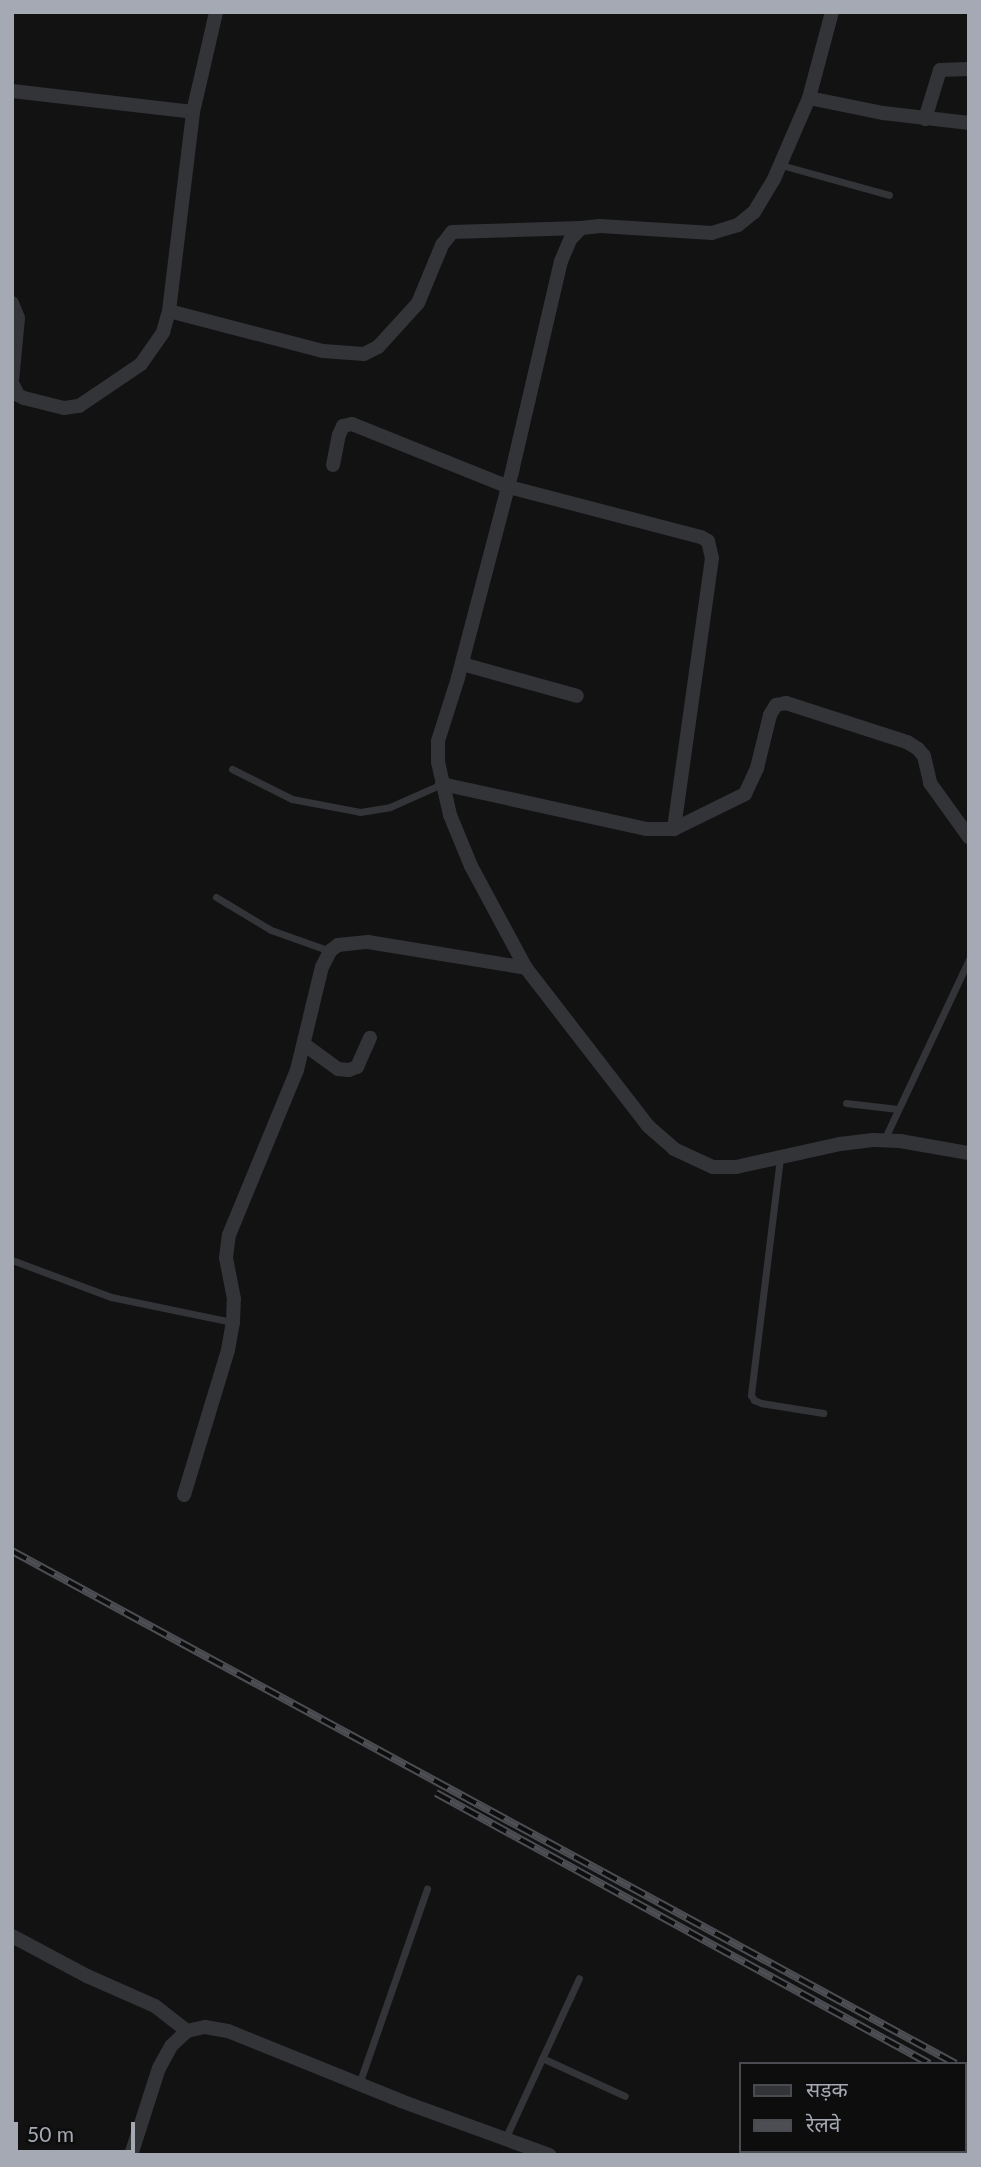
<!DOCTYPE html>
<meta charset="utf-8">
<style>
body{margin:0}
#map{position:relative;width:981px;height:2167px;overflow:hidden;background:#121213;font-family:Lato,"Noto Sans Devanagari",sans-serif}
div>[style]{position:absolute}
.lane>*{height:7px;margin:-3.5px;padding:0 3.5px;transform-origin:3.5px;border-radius:3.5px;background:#333438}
.street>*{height:14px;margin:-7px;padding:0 7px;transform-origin:7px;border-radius:7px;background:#333438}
.rail>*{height:8px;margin-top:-4px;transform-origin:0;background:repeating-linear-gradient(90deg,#0d0d0e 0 16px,#4c4e53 0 32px);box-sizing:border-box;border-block:2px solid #4c4e53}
span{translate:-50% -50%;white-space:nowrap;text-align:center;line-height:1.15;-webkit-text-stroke:6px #0d0d0e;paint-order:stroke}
.frame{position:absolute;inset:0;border:14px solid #a5a9b3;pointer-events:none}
.legend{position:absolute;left:739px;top:2062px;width:228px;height:91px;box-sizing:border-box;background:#0d0d0e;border:2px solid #4a4b50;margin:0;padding:9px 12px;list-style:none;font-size:21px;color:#a5a9b3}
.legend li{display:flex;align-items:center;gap:14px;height:35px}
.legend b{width:35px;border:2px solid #4a4b50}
.scale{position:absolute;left:14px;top:2122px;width:121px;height:32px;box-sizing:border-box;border:4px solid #a5a9b3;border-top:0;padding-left:9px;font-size:21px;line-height:24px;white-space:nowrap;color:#a5a9b3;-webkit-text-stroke:5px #0d0d0e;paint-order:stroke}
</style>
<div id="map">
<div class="lane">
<div style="left:781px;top:165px;width:112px;rotate:15.5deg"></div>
<div style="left:232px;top:769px;width:67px;rotate:26.6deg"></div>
<div style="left:292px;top:799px;width:69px;rotate:10.8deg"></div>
<div style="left:360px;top:812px;width:30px;rotate:-9deg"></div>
<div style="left:390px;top:807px;width:57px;rotate:-23.9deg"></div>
<div style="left:216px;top:897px;width:64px;rotate:31deg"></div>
<div style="left:271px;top:930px;width:63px;rotate:19.6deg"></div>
<div style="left:846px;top:1103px;width:52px;rotate:6.6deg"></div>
<div style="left:884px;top:1140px;width:200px;rotate:-64.8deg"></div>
<div style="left:780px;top:1158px;width:239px;rotate:97deg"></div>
<div style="left:751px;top:1395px;width:6px;rotate:59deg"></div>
<div style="left:754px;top:1400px;width:8px;rotate:23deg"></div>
<div style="left:761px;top:1403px;width:63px;rotate:9.2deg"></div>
<div style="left:12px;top:1260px;width:106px;rotate:20.5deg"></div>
<div style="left:111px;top:1297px;width:124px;rotate:11.7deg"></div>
<div style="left:542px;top:2058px;width:91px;rotate:24.6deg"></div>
<div style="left:359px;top:2084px;width:207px;rotate:-70.8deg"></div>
<div style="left:505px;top:2139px;width:177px;rotate:-65.3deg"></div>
</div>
<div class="street">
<div style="left:832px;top:12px;width:89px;rotate:105deg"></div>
<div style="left:809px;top:98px;width:88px;rotate:113.4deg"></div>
<div style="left:774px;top:179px;width:39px;rotate:121deg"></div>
<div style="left:754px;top:212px;width:21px;rotate:141deg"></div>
<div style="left:738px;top:225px;width:27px;rotate:163deg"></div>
<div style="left:712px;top:233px;width:112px;rotate:-176.4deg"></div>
<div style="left:600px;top:226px;width:19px;rotate:174deg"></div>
<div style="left:581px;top:228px;width:16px;rotate:133deg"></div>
<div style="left:570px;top:240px;width:23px;rotate:113deg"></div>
<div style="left:561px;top:261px;width:212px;rotate:103.1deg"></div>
<div style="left:513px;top:468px;width:217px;rotate:104.7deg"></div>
<div style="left:458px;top:678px;width:66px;rotate:107.6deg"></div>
<div style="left:438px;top:741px;width:21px;rotate:90deg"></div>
<div style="left:438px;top:762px;width:54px;rotate:77.2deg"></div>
<div style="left:450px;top:815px;width:55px;rotate:67.6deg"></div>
<div style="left:471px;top:866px;width:116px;rotate:61.7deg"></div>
<div style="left:526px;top:968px;width:200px;rotate:52.3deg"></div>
<div style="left:648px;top:1126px;width:35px;rotate:41deg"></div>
<div style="left:674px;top:1149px;width:43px;rotate:24.8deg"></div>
<div style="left:713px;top:1167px;width:23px"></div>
<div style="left:736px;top:1167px;width:107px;rotate:-12.5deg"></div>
<div style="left:840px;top:1144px;width:33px;rotate:-7deg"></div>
<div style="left:873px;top:1140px;width:27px;rotate:2deg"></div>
<div style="left:900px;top:1141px;width:70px;rotate:9.9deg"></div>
<div style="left:12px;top:91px;width:182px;rotate:6.6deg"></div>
<div style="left:809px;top:98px;width:76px;rotate:11.5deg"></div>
<div style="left:883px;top:113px;width:87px;rotate:6.6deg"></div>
<div style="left:925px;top:119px;width:51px;rotate:-73deg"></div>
<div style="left:940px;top:70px;width:29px;rotate:-2deg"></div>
<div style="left:12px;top:303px;width:16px;rotate:68deg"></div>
<div style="left:18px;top:318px;width:64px;rotate:95.4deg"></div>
<div style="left:169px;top:311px;width:159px;rotate:14.6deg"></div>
<div style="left:323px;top:351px;width:41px;rotate:4.2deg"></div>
<div style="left:364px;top:354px;width:16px;rotate:-27deg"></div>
<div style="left:378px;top:347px;width:59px;rotate:-47.7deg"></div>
<div style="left:418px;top:303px;width:63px;rotate:-67.5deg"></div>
<div style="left:442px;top:245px;width:16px;rotate:-52deg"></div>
<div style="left:452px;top:232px;width:129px;rotate:-1.8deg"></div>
<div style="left:12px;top:383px;width:13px;rotate:63deg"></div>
<div style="left:18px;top:395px;width:7px;rotate:27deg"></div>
<div style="left:24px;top:398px;width:41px;rotate:14deg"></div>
<div style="left:64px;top:408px;width:15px;rotate:-8deg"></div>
<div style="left:79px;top:406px;width:75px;rotate:-34.1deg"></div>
<div style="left:141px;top:364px;width:39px;rotate:-55deg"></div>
<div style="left:163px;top:332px;width:22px;rotate:-74deg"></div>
<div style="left:169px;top:311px;width:200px;rotate:-83.1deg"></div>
<div style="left:193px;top:112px;width:103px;rotate:-77deg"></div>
<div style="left:333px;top:465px;width:31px;rotate:-79deg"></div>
<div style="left:339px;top:435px;width:10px;rotate:-66deg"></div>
<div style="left:343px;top:426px;width:9px;rotate:-13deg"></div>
<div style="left:352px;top:424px;width:169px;rotate:21.9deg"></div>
<div style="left:509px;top:487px;width:198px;rotate:14.6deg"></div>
<div style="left:701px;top:537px;width:8px;rotate:30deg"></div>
<div style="left:708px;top:541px;width:17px;rotate:77deg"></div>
<div style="left:712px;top:558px;width:274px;rotate:98deg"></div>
<div style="left:462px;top:664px;width:119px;rotate:15.5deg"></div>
<div style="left:442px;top:784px;width:210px;rotate:12.4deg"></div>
<div style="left:647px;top:829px;width:27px"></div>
<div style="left:674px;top:829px;width:79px;rotate:-26.2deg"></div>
<div style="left:745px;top:794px;width:29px;rotate:-65deg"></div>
<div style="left:757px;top:768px;width:55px;rotate:-76.2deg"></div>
<div style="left:770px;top:715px;width:12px;rotate:-59deg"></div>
<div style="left:776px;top:705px;width:10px;rotate:-11deg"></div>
<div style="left:786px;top:703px;width:127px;rotate:17.9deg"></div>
<div style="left:907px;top:742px;width:13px;rotate:32deg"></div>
<div style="left:918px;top:749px;width:9px;rotate:49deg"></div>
<div style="left:924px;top:756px;width:28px;rotate:77deg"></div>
<div style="left:930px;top:783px;width:67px;rotate:54.2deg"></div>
<div style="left:305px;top:1045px;width:41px;rotate:36deg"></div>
<div style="left:338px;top:1069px;width:11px;rotate:5deg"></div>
<div style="left:349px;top:1070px;width:9px;rotate:-21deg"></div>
<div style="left:357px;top:1067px;width:32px;rotate:-66deg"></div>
<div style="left:184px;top:1495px;width:152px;rotate:-73.1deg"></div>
<div style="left:228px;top:1350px;width:27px;rotate:-80deg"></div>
<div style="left:233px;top:1323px;width:24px;rotate:-88deg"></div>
<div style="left:234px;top:1299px;width:42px;rotate:-101deg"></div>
<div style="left:226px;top:1258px;width:23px;rotate:-83deg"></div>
<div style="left:229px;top:1235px;width:178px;rotate:-67.6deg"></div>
<div style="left:297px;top:1070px;width:106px;rotate:-76.4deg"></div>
<div style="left:322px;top:967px;width:18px;rotate:-63deg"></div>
<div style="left:330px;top:951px;width:10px;rotate:-37deg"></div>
<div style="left:338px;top:945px;width:30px;rotate:-6deg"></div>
<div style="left:368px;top:942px;width:160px;rotate:9.3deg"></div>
<div style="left:12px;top:1936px;width:85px;rotate:28.1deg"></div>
<div style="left:87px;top:1976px;width:74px;rotate:23.8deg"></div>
<div style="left:155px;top:2006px;width:41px;rotate:38deg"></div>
<div style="left:131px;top:2155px;width:91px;rotate:-72.2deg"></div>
<div style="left:159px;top:2068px;width:25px;rotate:-61deg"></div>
<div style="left:171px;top:2046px;width:22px;rotate:-43deg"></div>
<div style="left:187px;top:2031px;width:18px;rotate:-13deg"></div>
<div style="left:205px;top:2027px;width:23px;rotate:10deg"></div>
<div style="left:228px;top:2031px;width:187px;rotate:22deg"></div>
<div style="left:401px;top:2101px;width:158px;rotate:20deg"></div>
</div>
<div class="rail">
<div style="left:12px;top:1551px;width:1074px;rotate:28.52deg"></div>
<div style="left:436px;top:1793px;width:563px;rotate:28.75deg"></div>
<div style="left:965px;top:2069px;width:4px;rotate:27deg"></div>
<div style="left:965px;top:2083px;width:4px;rotate:27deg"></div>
</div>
<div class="frame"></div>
<ul class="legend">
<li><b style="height:9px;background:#333438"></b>सड़क</li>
<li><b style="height:9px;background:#4c4e53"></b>रेलवे</li>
</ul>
<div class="scale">50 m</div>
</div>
